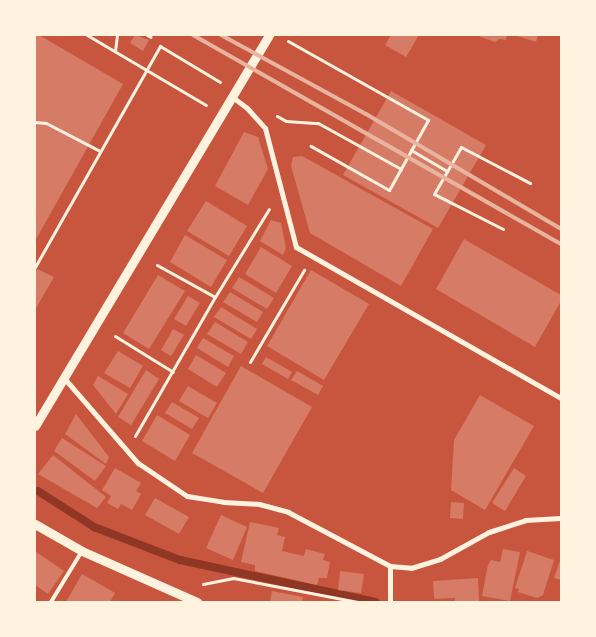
<!DOCTYPE html>
<style>
body{margin:0}
#map{position:relative;width:596px;height:637px;overflow:hidden;background:#c8553d;font-family:Inter,sans-serif}
div>[style]{position:absolute}
.stream>*{height:8px;margin:-4px;padding:0 4px;transform-origin:4px;border-radius:4px;background:#8f3625}
.building>*{inset:0;background:#d67c66}
.path>*{height:3px;margin:-1.5px;padding:0 1.5px;transform-origin:1.5px;border-radius:1.5px;background:#fff3e0}
.service>*{height:4px;margin:-2px;padding:0 2px;transform-origin:2px;border-radius:2px;background:#fff3e0}
.minor>*{height:5px;margin:-2.5px;padding:0 2.5px;transform-origin:2.5px;border-radius:2.5px;background:#fff3e0}
.tertiary>*{height:9px;margin:-4.5px;padding:0 4.5px;transform-origin:4.5px;border-radius:4.5px;background:#fff3e0}
.rail>*{height:4px;margin:-2px;padding:0 2px;transform-origin:2px;border-radius:2px;background:#e9b49f}
span{translate:-50% -50%;white-space:nowrap;text-align:center;line-height:1.15;-webkit-text-stroke:4.5px #fff3e0;paint-order:stroke}
.frame{position:absolute;inset:0;border:36px solid #fff3e0;pointer-events:none}
</style>
<div id="map">
<div class="stream">
<div style="left:38px;top:491px;width:67px;rotate:32.7deg"></div>
<div style="left:94px;top:527px;width:92px;rotate:21deg"></div>
<div style="left:180px;top:560px;width:200px;rotate:12.1deg"></div>
</div>
<div class="building">
<div style="clip-path:polygon(35px 35px,39px 35px,123px 84px,35px 241px)"></div>
<div style="clip-path:polygon(135px 35px,149px 40px,143px 51px,130px 43px)"></div>
<div style="clip-path:polygon(391px 35px,419px 35px,406px 57px,385px 45px)"></div>
<div style="clip-path:polygon(476px 35px,507px 35px,506px 40px,499px 39px,495px 42px)"></div>
<div style="clip-path:polygon(514px 35px,538px 35px,536px 42px)"></div>
<div style="clip-path:polygon(391px 91px,486px 145px,438px 228px,343px 175px)"></div>
<div style="clip-path:polygon(244px 132px,258px 137px,268px 169px,248px 205px,215px 186px)"></div>
<div style="clip-path:polygon(302px 156px,433px 229px,401px 286px,310px 233px,291px 166px,293px 157px)"></div>
<div style="clip-path:polygon(206px 201px,247px 226px,229px 256px,187px 231px)"></div>
<div style="clip-path:polygon(271px 220px,281px 223px,286px 248px,283px 255px,260px 241px)"></div>
<div style="clip-path:polygon(185px 235px,227px 260px,211px 287px,170px 262px)"></div>
<div style="clip-path:polygon(464px 239px,561px 295px,561px 301px,535px 347px,436px 289px)"></div>
<div style="clip-path:polygon(261px 247px,292px 266px,276px 293px,245px 274px)"></div>
<div style="clip-path:polygon(35px 268px,54px 277px,35px 310px)"></div>
<div style="clip-path:polygon(311px 270px,369px 304px,324px 380px,267px 346px)"></div>
<div style="clip-path:polygon(158px 275px,185px 291px,149px 349px,123px 333px)"></div>
<div style="clip-path:polygon(239px 277px,274px 298px,267px 309px,232px 288px)"></div>
<div style="clip-path:polygon(230px 292px,263px 312px,257px 322px,223px 302px)"></div>
<div style="clip-path:polygon(188px 296px,200px 303px,186px 326px,174px 319px)"></div>
<div style="clip-path:polygon(221px 307px,257px 329px,251px 339px,214px 317px)"></div>
<div style="clip-path:polygon(215px 322px,248px 342px,241px 354px,207px 334px)"></div>
<div style="clip-path:polygon(173px 329px,184px 335px,171px 356px,161px 350px)"></div>
<div style="clip-path:polygon(203px 338px,234px 356px,228px 367px,197px 348px)"></div>
<div style="clip-path:polygon(118px 351px,143px 366px,130px 388px,104px 373px)"></div>
<div style="clip-path:polygon(196px 355px,226px 373px,217px 387px,188px 369px)"></div>
<div style="clip-path:polygon(266px 357px,292px 372px,288px 379px,262px 364px)"></div>
<div style="clip-path:polygon(241px 366px,312px 407px,263px 493px,192px 453px)"></div>
<div style="clip-path:polygon(146px 370px,159px 379px,131px 425px,118px 417px)"></div>
<div style="clip-path:polygon(297px 371px,323px 386px,318px 395px,291px 380px)"></div>
<div style="clip-path:polygon(98px 376px,128px 394px,116px 414px,93px 385px)"></div>
<div style="clip-path:polygon(188px 386px,217px 403px,208px 418px,179px 401px)"></div>
<div style="clip-path:polygon(480px 395px,534px 426px,485px 510px,451px 490px,454px 440px)"></div>
<div style="clip-path:polygon(172px 402px,199px 418px,192px 429px,165px 413px)"></div>
<div style="clip-path:polygon(76px 414px,109px 457px,106px 464px,65px 434px)"></div>
<div style="clip-path:polygon(157px 415px,190px 435px,175px 461px,142px 441px)"></div>
<div style="clip-path:polygon(62px 438px,106px 466px,95px 481px,54px 451px)"></div>
<div style="clip-path:polygon(53px 455px,106px 497px,97px 508px,38px 474px)"></div>
<div style="clip-path:polygon(115px 468px,141px 483px,136px 491px,141px 494px,132px 510px,121px 504px,118px 509px,107px 503px,111px 496px,102px 490px)"></div>
<div style="clip-path:polygon(514px 468px,526px 476px,505px 511px,492px 503px)"></div>
<div style="clip-path:polygon(155px 498px,189px 517px,179px 534px,145px 515px)"></div>
<div style="clip-path:polygon(451px 502px,464px 503px,463px 519px,450px 518px)"></div>
<div style="clip-path:polygon(221px 515px,247px 527px,233px 560px,206px 548px)"></div>
<div style="clip-path:polygon(250px 522px,279px 528px,277px 535px,285px 537px,282px 551px,304px 556px,306px 549px,325px 554px,323px 560px,330px 562px,327px 578px,319px 578px,317px 585px,255px 571px,255px 565px,241px 562px)"></div>
<div style="clip-path:polygon(503px 549px,520px 552px,510px 601px,482px 596px,488px 565px,491px 560px,500px 562px)"></div>
<div style="clip-path:polygon(35px 551px,64px 571px,48px 594px,35px 585px)"></div>
<div style="clip-path:polygon(527px 551px,554px 560px,543px 595px,537px 598px,518px 592px,519px 589px,515px 588px)"></div>
<div style="clip-path:polygon(561px 558px,561px 580px,554px 578px)"></div>
<div style="clip-path:polygon(340px 571px,364px 574px,361px 593px,338px 590px)"></div>
<div style="clip-path:polygon(82px 574px,115px 593px,110px 602px,66px 602px)"></div>
<div style="clip-path:polygon(478px 578px,479px 601px,455px 602px,455px 598px,434px 599px,433px 581px)"></div>
<div style="clip-path:polygon(272px 591px,303px 597px,302px 602px,270px 602px)"></div>
</div>
<div class="path">
<div style="left:87px;top:35px;width:138px;rotate:30.5deg"></div>
<div style="left:147px;top:35px;width:4px;rotate:27deg"></div>
<div style="left:288px;top:41px;width:161px;rotate:29.4deg"></div>
<div style="left:428px;top:120px;width:80px;rotate:119.1deg"></div>
<div style="left:389px;top:190px;width:90px;rotate:-150.6deg"></div>
<div style="left:115px;top:51px;width:16px;rotate:-83deg"></div>
<div style="left:277px;top:116px;width:10px;rotate:29deg"></div>
<div style="left:286px;top:121px;width:32px;rotate:4deg"></div>
<div style="left:318px;top:123px;width:95px;rotate:29deg"></div>
<div style="left:35px;top:122px;width:11px;rotate:5deg"></div>
<div style="left:46px;top:123px;width:61px;rotate:27.4deg"></div>
<div style="left:411px;top:150px;width:42px;rotate:30.3deg"></div>
<div style="left:503px;top:229px;width:77px;rotate:-153.1deg"></div>
<div style="left:434px;top:194px;width:54px;rotate:-60.1deg"></div>
<div style="left:461px;top:147px;width:78px;rotate:27.6deg"></div>
<div style="left:157px;top:265px;width:66px;rotate:28.9deg"></div>
<div style="left:35px;top:267px;width:254px;rotate:-60.5deg"></div>
<div style="left:160px;top:46px;width:70px;rotate:31deg"></div>
<div style="left:115px;top:336px;width:68px;rotate:31.8deg"></div>
<div style="left:250px;top:362px;width:107px;rotate:-59.6deg"></div>
<div style="left:135px;top:436px;width:160px;rotate:-60.1deg"></div>
<div style="left:215px;top:297px;width:103px;rotate:-58.5deg"></div>
<div style="left:203px;top:584px;width:31px;rotate:-11deg"></div>
<div style="left:233px;top:578px;width:127px;rotate:10.9deg"></div>
</div>
<div class="service">
<div style="left:51px;top:602px;width:60px;rotate:-58.7deg"></div>
</div>
<div class="minor">
<div style="left:231px;top:96px;width:20px;rotate:37deg"></div>
<div style="left:247px;top:108px;width:27px;rotate:48deg"></div>
<div style="left:265px;top:128px;width:123px;rotate:75.4deg"></div>
<div style="left:296px;top:247px;width:305px;rotate:29.7deg"></div>
<div style="left:64px;top:378px;width:113px;rotate:49deg"></div>
<div style="left:138px;top:463px;width:59px;rotate:34deg"></div>
<div style="left:187px;top:496px;width:36px;rotate:9deg"></div>
<div style="left:223px;top:502px;width:36px;rotate:3deg"></div>
<div style="left:259px;top:504px;width:30px;rotate:15deg"></div>
<div style="left:288px;top:512px;width:115px;rotate:27.9deg"></div>
<div style="left:390px;top:566px;width:21px;rotate:5deg"></div>
<div style="left:411px;top:568px;width:30px;rotate:-17deg"></div>
<div style="left:440px;top:559px;width:56px;rotate:-28.9deg"></div>
<div style="left:489px;top:532px;width:38px;rotate:-18deg"></div>
<div style="left:525px;top:520px;width:36px;rotate:-3deg"></div>
<div style="left:390px;top:566px;width:36px;rotate:90deg"></div>
</div>
<div class="tertiary">
<div style="left:35px;top:426px;width:456px;rotate:-59.1deg"></div>
<div style="left:35px;top:524px;width:54px;rotate:29.9deg"></div>
<div style="left:82px;top:551px;width:126px;rotate:23.9deg"></div>
</div>
<div class="rail">
<div style="left:193px;top:35px;width:423px;rotate:29.6deg"></div>
<div style="left:221px;top:35px;width:165px;rotate:28.6deg"></div>
<div style="left:366px;top:114px;width:226px;rotate:30.5deg"></div>
</div>
<div class="frame"></div>
</div>
